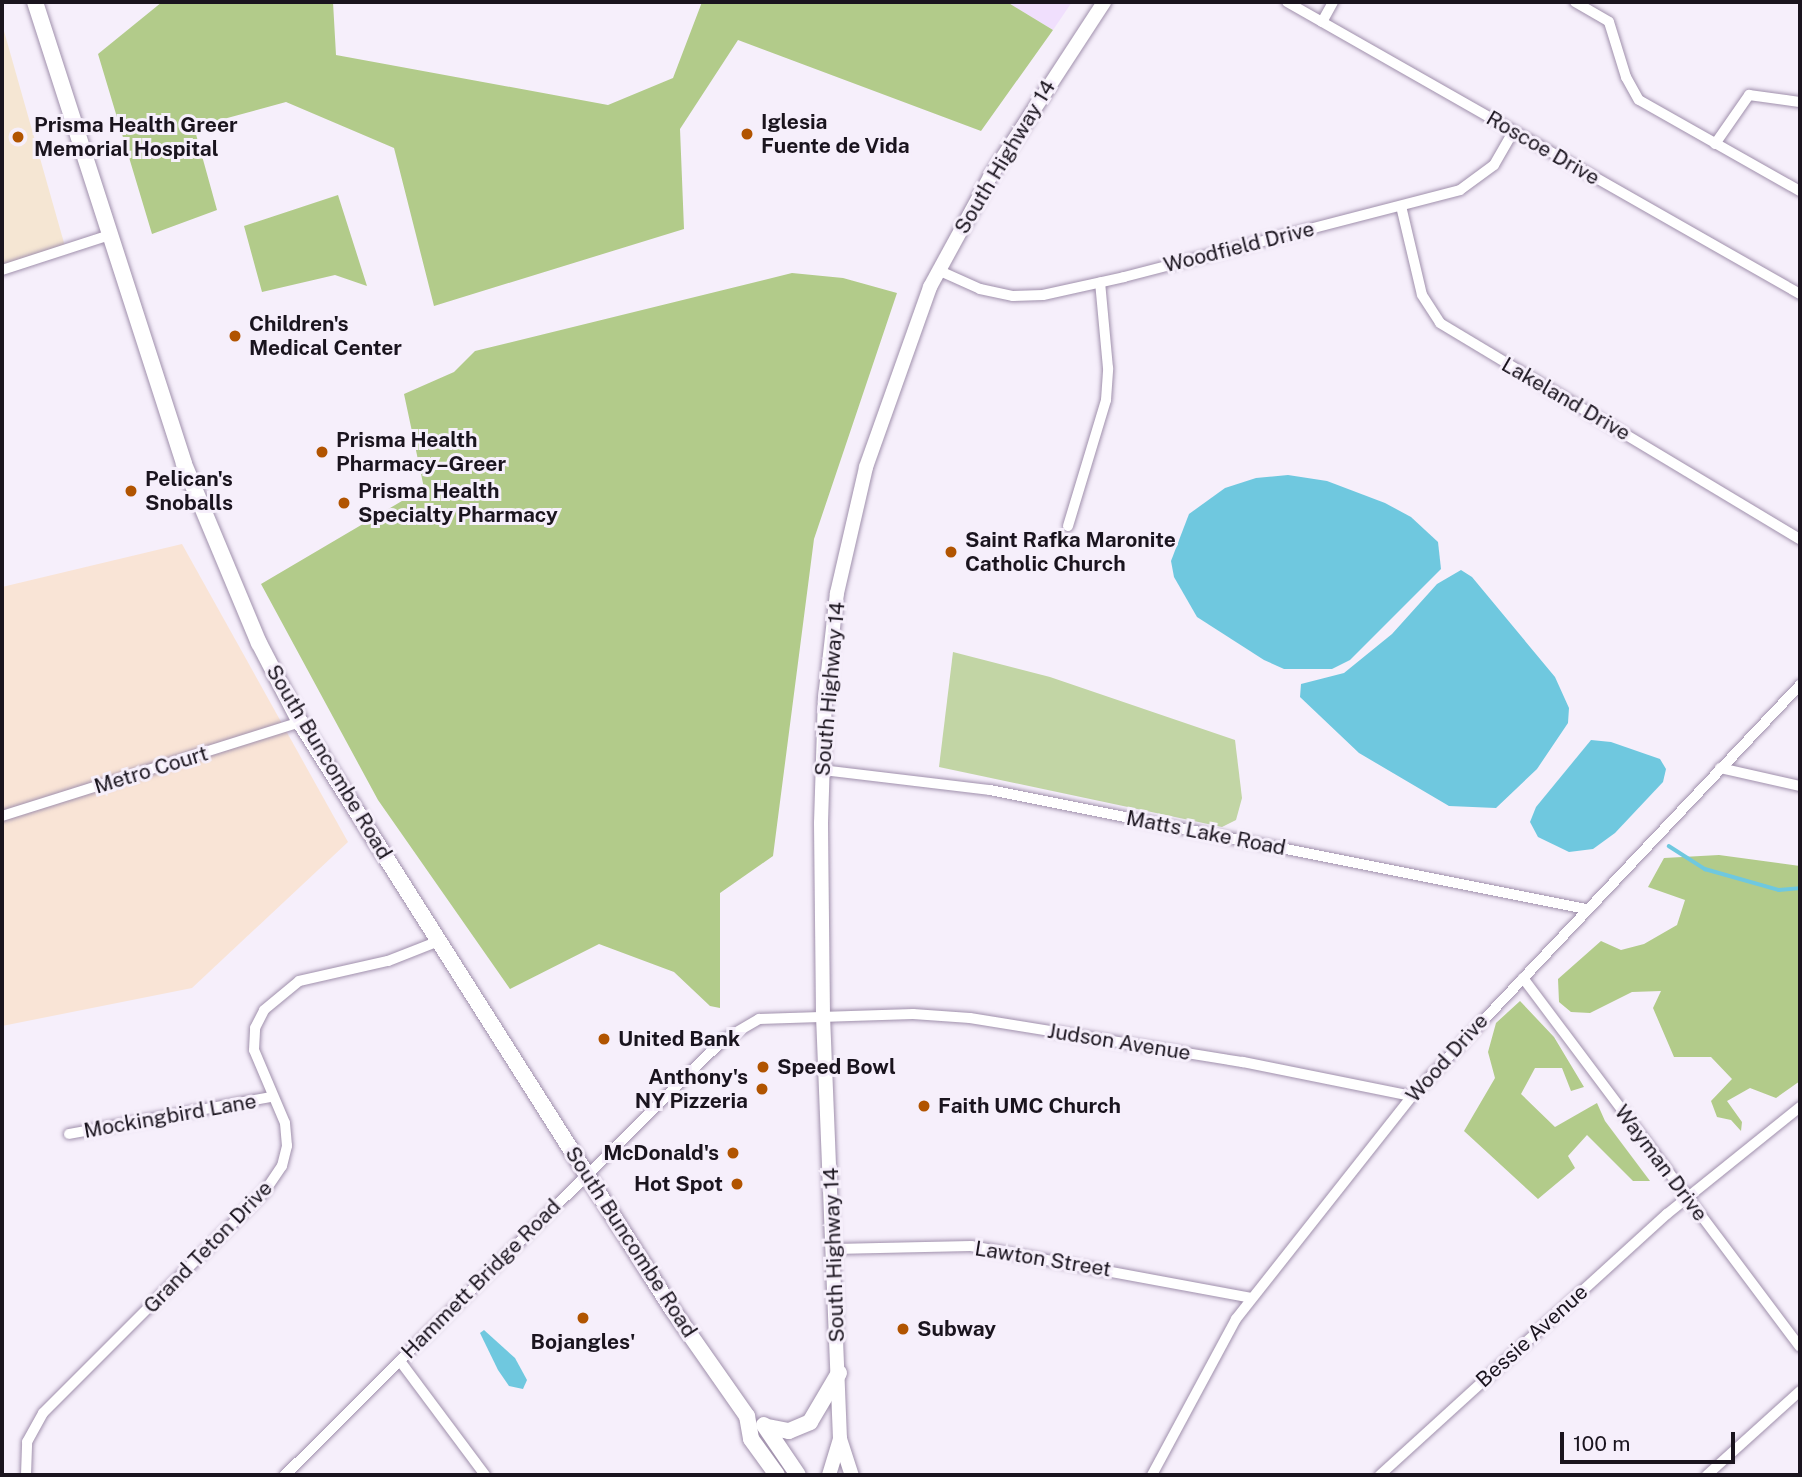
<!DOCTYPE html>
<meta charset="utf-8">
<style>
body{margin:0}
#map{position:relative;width:1802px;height:1477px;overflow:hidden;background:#f6effb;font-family:"Public Sans",sans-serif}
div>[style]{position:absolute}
.built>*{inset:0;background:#f0dffd}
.industrial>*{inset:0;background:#f9e4d6}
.medical>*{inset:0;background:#f5e6d3}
.green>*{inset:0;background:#c2d5a5}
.forest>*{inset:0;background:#b2cb8a}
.water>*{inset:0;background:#6fc8df}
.stream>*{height:3.5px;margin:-1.75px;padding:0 1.75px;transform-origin:1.75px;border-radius:1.75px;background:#6fc8df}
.roads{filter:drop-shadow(0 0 2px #a090ac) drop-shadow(0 0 2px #a090ac)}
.street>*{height:10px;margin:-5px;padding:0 5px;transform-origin:5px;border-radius:5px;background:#fff}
.secondary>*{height:14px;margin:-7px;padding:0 7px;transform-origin:7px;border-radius:7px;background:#fff}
.primary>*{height:16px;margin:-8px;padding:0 8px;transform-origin:8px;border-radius:8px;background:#fff}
.dots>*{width:19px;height:19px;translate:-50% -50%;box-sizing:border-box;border:4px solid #f6effb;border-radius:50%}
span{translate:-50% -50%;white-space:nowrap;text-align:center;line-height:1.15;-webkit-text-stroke:6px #f6effb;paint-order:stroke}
.poi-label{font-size:21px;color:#1a141e;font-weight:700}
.left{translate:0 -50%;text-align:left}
.right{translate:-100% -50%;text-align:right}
.street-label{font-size:21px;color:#1a141e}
.frame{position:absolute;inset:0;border:4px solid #1a141e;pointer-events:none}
.scale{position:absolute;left:1560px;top:1432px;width:175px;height:32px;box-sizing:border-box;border:4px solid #1a141e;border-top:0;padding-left:9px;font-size:21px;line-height:24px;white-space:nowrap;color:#1a141e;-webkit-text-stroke:5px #f6effb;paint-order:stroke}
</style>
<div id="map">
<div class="built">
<div style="clip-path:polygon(1007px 2px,1072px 2px,1053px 30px)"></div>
</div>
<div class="industrial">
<div style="clip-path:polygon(182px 544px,348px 842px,192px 988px,2px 1026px,2px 587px)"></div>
</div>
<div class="medical">
<div style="clip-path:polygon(2px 24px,66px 250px,2px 269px)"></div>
</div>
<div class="green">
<div style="clip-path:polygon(953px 652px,1050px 677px,1235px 740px,1242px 798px,1236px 820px,1222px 827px,939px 767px)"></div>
</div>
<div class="forest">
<div style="clip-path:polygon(162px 2px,333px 2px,336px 55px,608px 105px,673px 78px,702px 2px,1007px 2px,1053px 30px,981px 131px,738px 40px,680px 129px,684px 229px,434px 306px,394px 148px,286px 102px,194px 127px,217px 210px,152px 234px,98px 54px)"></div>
<div style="clip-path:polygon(338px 195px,367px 286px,335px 275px,262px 292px,244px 226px)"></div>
<div style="clip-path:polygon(792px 273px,843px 278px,897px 293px,814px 539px,773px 856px,720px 893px,720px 1008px,710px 1006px,674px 972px,599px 944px,510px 989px,378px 800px,261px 584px,424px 488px,404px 394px,454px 372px,475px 351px)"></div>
<div style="clip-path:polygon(1719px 855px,1800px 866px,1800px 1081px,1776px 1098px,1750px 1088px,1727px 1101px,1742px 1122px,1741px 1131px,1731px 1120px,1717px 1117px,1711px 1101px,1732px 1079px,1711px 1057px,1674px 1057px,1653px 1008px,1661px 991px,1632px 992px,1590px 1013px,1571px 1012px,1559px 1002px,1558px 979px,1601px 941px,1621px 950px,1644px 944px,1677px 925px,1685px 900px,1648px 887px,1664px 858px)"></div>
<div style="clip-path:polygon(1520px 1001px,1554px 1037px,1584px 1087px,1571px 1091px,1562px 1068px,1535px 1068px,1521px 1094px,1555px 1127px,1597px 1103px,1605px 1121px,1650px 1181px,1633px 1181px,1587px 1135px,1568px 1156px,1575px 1168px,1538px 1199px,1464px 1131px,1495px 1078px,1488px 1052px,1496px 1023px)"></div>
</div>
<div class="water">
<div style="clip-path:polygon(1288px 475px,1327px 481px,1385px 503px,1411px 517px,1438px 542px,1441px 569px,1350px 660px,1332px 669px,1284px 669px,1264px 660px,1197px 617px,1174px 577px,1171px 561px,1189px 514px,1225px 488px,1256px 478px)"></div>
<div style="clip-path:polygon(1461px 570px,1472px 577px,1555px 677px,1569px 708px,1568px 723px,1537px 769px,1496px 808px,1449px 806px,1359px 753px,1300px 697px,1301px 684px,1344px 673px,1392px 634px,1437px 584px)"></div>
<div style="clip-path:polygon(1591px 740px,1611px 742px,1660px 759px,1666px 769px,1663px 782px,1615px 833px,1593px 849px,1569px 852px,1538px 837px,1530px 822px,1536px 807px)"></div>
<div style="clip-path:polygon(484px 1330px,515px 1358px,527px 1380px,523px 1389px,509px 1386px,498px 1370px,480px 1333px)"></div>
</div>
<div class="stream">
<div style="left:1669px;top:846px;width:43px;rotate:32.6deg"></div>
<div style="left:1705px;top:869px;width:77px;rotate:15.8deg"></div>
<div style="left:1779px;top:890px;width:21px;rotate:-5deg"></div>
</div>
<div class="roads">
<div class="street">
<div style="left:1287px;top:2px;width:590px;rotate:29.65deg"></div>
<div style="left:1575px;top:2px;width:39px;rotate:30deg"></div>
<div style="left:1609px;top:22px;width:58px;rotate:72.8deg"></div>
<div style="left:1626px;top:77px;width:26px;rotate:61deg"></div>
<div style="left:1639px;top:100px;width:185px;rotate:29.5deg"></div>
<div style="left:1322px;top:22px;width:23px;rotate:-61deg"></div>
<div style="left:1715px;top:144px;width:60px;rotate:-55.2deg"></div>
<div style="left:1749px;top:95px;width:51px;rotate:7.8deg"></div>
<div style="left:1401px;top:206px;width:91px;rotate:76.7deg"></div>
<div style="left:1422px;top:295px;width:33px;rotate:57deg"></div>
<div style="left:1440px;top:323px;width:420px;rotate:31deg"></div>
<div style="left:2px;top:270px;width:114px;rotate:-18deg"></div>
<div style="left:940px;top:271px;width:44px;rotate:24.2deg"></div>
<div style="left:980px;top:289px;width:34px;rotate:12deg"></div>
<div style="left:1013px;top:296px;width:30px;rotate:-2deg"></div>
<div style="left:1043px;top:295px;width:83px;rotate:-12.5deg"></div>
<div style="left:1124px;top:277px;width:347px;rotate:-14.5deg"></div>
<div style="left:1460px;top:190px;width:42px;rotate:-36.3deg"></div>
<div style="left:1494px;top:165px;width:38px;rotate:-60deg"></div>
<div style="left:1068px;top:526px;width:132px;rotate:-73.2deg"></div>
<div style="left:1106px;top:400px;width:32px;rotate:-86deg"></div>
<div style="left:1108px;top:368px;width:86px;rotate:-95.3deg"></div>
<div style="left:1720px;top:768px;width:82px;rotate:12.7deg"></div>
<div style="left:822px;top:770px;width:169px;rotate:6.8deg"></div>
<div style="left:990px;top:790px;width:608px;rotate:11.29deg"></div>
<div style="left:2px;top:816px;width:312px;rotate:-17.5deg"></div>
<div style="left:1523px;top:978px;width:461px;rotate:53.1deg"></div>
<div style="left:69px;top:1134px;width:205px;rotate:-10.4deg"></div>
<div style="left:834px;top:1249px;width:137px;rotate:-1.3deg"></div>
<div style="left:971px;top:1246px;width:285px;rotate:10.5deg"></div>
<div style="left:400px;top:1361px;width:142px;rotate:53.3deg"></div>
<div style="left:26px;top:1475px;width:33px;rotate:-88deg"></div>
<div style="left:27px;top:1442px;width:33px;rotate:-61deg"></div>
<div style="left:43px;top:1413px;width:314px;rotate:-45deg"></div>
<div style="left:265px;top:1191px;width:30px;rotate:-56deg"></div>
<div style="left:282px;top:1166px;width:21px;rotate:-76deg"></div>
<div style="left:287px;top:1146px;width:23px;rotate:-95deg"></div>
<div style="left:285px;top:1123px;width:79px;rotate:-113deg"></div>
<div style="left:254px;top:1050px;width:22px;rotate:-87deg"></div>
<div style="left:255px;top:1028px;width:20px;rotate:-63deg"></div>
<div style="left:264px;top:1010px;width:45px;rotate:-39.6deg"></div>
<div style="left:299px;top:981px;width:91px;rotate:-12.7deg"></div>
<div style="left:388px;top:961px;width:55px;rotate:-21.4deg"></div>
<div style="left:285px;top:1475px;width:617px;rotate:-44.8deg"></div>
<div style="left:723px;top:1040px;width:42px;rotate:-30.3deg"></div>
<div style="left:759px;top:1019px;width:154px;rotate:-1.9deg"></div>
<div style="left:913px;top:1014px;width:57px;rotate:4deg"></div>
<div style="left:970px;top:1018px;width:277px;rotate:9.2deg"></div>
<div style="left:1243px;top:1062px;width:172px;rotate:11.4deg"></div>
<div style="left:1152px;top:1475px;width:177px;rotate:-61.7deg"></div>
<div style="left:1236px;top:1319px;width:284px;rotate:-51.7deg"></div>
<div style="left:1412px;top:1096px;width:565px;rotate:-46.65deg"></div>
<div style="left:1380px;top:1475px;width:388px;rotate:-42.3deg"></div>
<div style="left:1667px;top:1214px;width:171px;rotate:-38.8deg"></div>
<div style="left:1707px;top:1475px;width:125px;rotate:-42.1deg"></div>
</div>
<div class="secondary">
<div style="left:840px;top:1439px;width:38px;rotate:72deg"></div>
<div style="left:829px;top:1475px;width:38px;rotate:-73deg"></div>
<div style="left:840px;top:1439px;width:424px;rotate:-92.3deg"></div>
<div style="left:823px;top:1015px;width:192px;rotate:-90.6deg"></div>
<div style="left:821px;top:823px;width:125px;rotate:-88.2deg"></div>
<div style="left:825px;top:698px;width:106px;rotate:-83.5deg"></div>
<div style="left:837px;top:593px;width:129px;rotate:-77deg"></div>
<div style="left:866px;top:467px;width:191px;rotate:-70.4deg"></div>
<div style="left:930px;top:287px;width:125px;rotate:-61.4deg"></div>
<div style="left:990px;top:177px;width:209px;rotate:-56.9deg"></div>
</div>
<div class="primary">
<div style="left:35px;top:2px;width:485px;rotate:72.1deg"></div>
<div style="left:184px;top:464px;width:194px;rotate:67.3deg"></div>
<div style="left:259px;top:643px;width:89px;rotate:62.6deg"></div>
<div style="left:300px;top:722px;width:695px;rotate:57.64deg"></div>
<div style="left:672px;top:1309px;width:131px;rotate:55deg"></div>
<div style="left:747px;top:1416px;width:23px;rotate:80deg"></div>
<div style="left:751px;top:1439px;width:44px;rotate:54.2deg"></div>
<div style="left:764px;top:1425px;width:60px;rotate:55.8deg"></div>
<div style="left:768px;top:1427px;width:21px;rotate:11deg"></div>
<div style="left:789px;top:1431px;width:23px;rotate:-23deg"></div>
<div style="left:810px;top:1422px;width:57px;rotate:-59.4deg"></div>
</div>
</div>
<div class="dots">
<div style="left:747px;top:134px;background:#b15400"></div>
<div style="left:18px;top:137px;background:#b15400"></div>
<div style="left:235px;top:336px;background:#b15400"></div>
<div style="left:322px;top:452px;background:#b15400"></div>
<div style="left:131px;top:491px;background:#b15400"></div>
<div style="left:344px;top:503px;background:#b15400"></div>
<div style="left:951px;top:552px;background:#b15400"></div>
<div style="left:604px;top:1039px;background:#b15400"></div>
<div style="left:763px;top:1067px;background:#b15400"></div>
<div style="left:762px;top:1089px;background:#b15400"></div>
<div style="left:924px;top:1106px;background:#b15400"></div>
<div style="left:733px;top:1153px;background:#b15400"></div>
<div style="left:737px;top:1184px;background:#b15400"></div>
<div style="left:583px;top:1318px;background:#b15400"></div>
<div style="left:903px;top:1329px;background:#b15400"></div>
</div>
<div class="poi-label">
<span class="left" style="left:761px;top:134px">Iglesia<br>Fuente de Vida</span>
<span class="left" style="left:34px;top:137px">Prisma Health Greer<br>Memorial Hospital</span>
<span class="left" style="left:249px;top:336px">Children's<br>Medical Center</span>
<span class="left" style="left:336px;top:452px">Prisma Health<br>Pharmacy–Greer</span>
<span class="left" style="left:145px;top:491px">Pelican's<br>Snoballs</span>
<span class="left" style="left:358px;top:503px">Prisma Health<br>Specialty Pharmacy</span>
<span class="left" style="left:965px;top:552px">Saint Rafka Maronite<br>Catholic Church</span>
<span class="left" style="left:618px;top:1039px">United Bank</span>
<span class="left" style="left:777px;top:1067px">Speed Bowl</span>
<span class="right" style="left:748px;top:1089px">Anthony's<br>NY Pizzeria</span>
<span class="left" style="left:938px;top:1106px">Faith UMC Church</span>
<span class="right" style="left:719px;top:1153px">McDonald's</span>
<span class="right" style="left:723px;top:1184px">Hot Spot</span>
<span class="left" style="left:917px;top:1329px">Subway</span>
<span style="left:583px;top:1342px">Bojangles'</span>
</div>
<div class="street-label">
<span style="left:1543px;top:148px;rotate:30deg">Roscoe Drive</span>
<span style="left:1005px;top:157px;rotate:-59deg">South Highway 14</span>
<span style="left:1239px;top:247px;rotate:-14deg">Woodfield Drive</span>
<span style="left:1566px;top:399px;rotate:30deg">Lakeland Drive</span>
<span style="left:830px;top:689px;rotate:-85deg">South Highway 14</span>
<span style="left:329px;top:762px;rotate:59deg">South Buncombe Road</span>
<span style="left:151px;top:770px;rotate:-17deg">Metro Court</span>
<span style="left:1206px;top:833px;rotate:11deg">Matts Lake Road</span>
<span style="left:1119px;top:1042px;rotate:9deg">Judson Avenue</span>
<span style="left:1447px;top:1058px;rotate:-48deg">Wood Drive</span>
<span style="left:170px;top:1116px;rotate:-10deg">Mockingbird Lane</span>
<span style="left:1661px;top:1163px;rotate:53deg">Wayman Drive</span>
<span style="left:631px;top:1242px;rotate:57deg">South Buncombe Road</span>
<span style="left:208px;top:1247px;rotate:-46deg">Grand Teton Drive</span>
<span style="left:834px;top:1255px;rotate:-92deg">South Highway 14</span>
<span style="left:1043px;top:1259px;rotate:9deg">Lawton Street</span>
<span style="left:481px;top:1279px;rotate:-45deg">Hammett Bridge Road</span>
<span style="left:1532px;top:1336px;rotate:-42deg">Bessie Avenue</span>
</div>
<div class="frame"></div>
<div class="scale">100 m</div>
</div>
